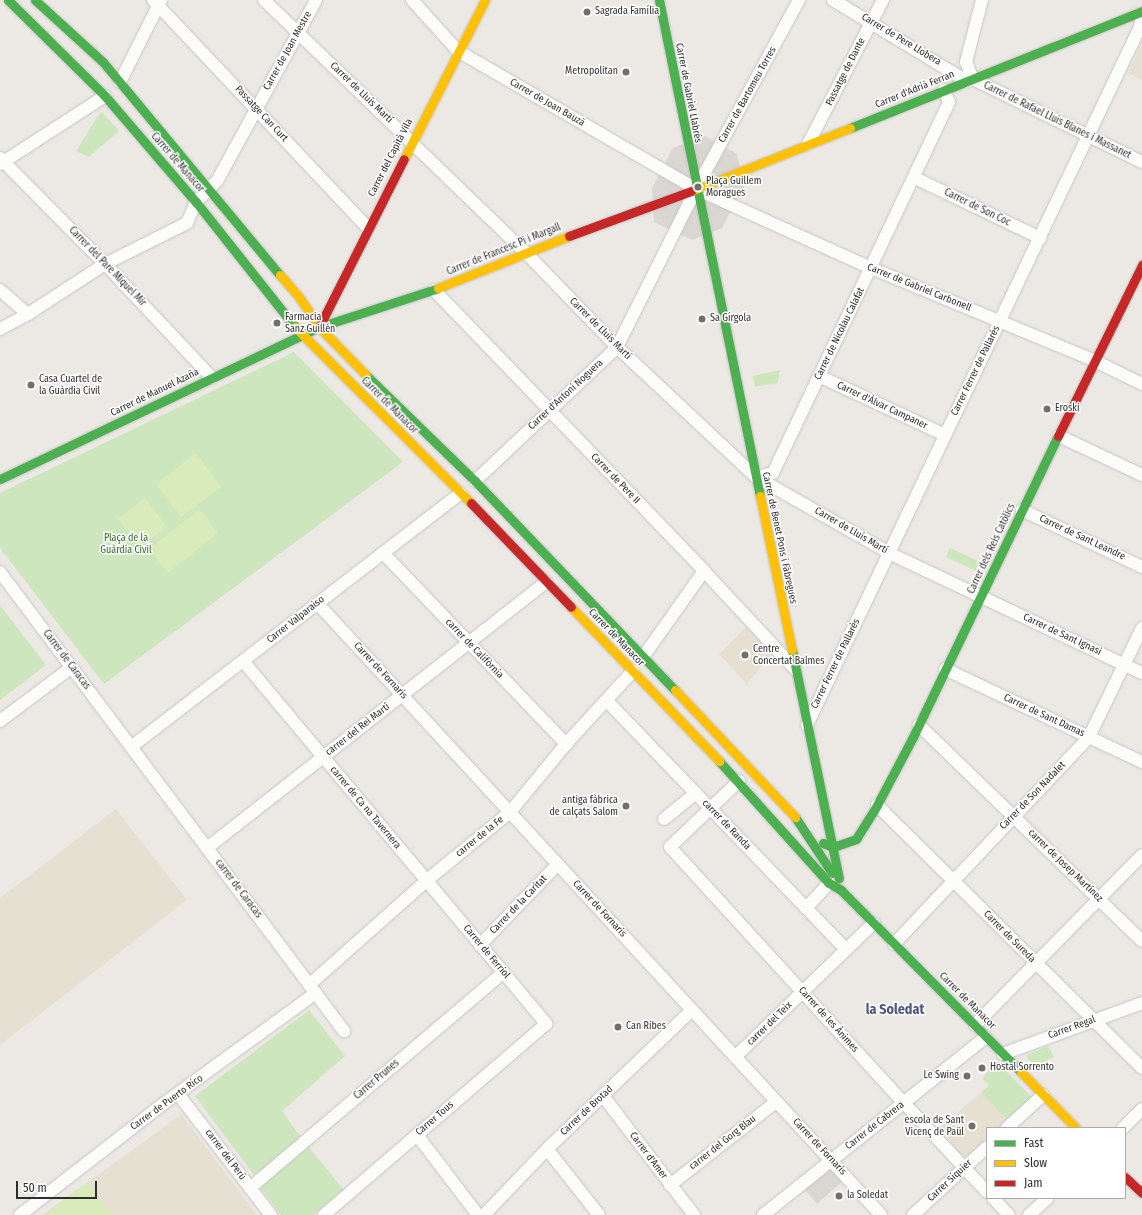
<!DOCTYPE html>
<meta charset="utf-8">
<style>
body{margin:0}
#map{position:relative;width:1142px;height:1215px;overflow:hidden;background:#ece8e4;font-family:"Fira Sans Condensed",sans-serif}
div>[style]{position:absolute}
.education>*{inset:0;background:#e6e0d3}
.green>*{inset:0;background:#cee6be}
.pitch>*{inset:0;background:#d9eabb}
.plaza>*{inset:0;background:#dad6d2}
.roads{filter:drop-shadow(0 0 1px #c5c4c5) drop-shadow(0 0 1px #c5c4c5)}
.street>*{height:12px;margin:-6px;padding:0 6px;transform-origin:6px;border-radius:6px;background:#fcfcfb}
.fast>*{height:9px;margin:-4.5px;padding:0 4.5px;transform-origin:4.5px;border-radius:4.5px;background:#4caf50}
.slow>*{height:9px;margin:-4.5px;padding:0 4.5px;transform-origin:4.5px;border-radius:4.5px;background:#ffc107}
.jam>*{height:9px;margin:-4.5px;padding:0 4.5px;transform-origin:4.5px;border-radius:4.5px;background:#c62828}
.dots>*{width:11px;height:11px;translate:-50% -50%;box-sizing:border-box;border:2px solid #fff;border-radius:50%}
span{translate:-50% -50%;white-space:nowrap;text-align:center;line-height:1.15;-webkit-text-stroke:3px #fff;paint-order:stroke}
.poi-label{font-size:10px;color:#2e2e2e}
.left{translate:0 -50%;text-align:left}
.right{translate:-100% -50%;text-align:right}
.street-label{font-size:10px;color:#2e2e2e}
.park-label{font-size:10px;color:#2c6e1b}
.district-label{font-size:14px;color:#4d5680;font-weight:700}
.legend{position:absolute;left:986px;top:1127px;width:140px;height:72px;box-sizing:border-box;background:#fff;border:1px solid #ababab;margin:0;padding:5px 7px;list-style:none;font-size:12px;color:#2e2e2e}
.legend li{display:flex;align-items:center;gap:8px;height:20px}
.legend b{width:20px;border:1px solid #ababab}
.scale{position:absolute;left:16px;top:1181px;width:81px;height:18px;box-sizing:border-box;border:2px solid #2e2e2e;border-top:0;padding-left:5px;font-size:12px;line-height:14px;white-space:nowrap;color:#2e2e2e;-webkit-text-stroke:3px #fff;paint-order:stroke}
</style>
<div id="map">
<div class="education">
<div style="clip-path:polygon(1142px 43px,1142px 80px,1128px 73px)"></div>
<div style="clip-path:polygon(747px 626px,773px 652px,747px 684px,719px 654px)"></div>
<div style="clip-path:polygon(116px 809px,187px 900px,0 1045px,0 898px)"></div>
<div style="clip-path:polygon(981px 1093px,1008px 1121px,1000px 1128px,987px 1128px,987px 1140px,966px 1159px,938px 1129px)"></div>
<div style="clip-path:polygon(181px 1114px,257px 1215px,42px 1215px,146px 1140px)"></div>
</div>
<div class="green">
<div style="clip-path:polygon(101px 111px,119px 131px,89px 157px,76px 151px)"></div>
<div style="clip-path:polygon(294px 352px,403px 462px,104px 684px,0 548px,0 493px)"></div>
<div style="clip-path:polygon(780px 370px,778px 383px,755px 387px,753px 376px)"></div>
<div style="clip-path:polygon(950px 548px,980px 562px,976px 571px,946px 557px)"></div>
<div style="clip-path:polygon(0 605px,46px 665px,0 700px)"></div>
<div style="clip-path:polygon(309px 1010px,345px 1056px,282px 1111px,302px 1139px,254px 1175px,195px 1096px)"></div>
<div style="clip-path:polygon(1048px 1046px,1054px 1057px,1048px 1060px,1041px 1072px,1027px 1058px,1027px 1055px)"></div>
<div style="clip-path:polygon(997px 1062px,1032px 1097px,1008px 1121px,981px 1093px,989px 1085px,982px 1078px)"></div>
<div style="clip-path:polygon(307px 1145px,344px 1190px,314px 1215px,281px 1215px,260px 1187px)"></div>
</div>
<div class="pitch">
<div style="clip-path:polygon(196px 453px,221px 487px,181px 517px,156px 484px)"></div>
<div style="clip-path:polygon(145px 498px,167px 527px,140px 547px,118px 519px)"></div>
<div style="clip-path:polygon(199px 509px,218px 533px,168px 573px,149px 549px)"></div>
<div style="clip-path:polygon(87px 1182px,112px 1215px,47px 1215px,46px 1213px)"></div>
</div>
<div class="plaza">
<div style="clip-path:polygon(703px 135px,737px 154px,744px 186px,722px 228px,692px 240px,654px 222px,652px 188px,673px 148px)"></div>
<div style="clip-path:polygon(832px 1160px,847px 1177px,817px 1204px,801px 1185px)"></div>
</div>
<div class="roads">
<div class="street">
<div style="left:153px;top:0;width:313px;rotate:46.7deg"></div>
<div style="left:264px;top:0;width:363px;rotate:44deg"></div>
<div style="left:525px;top:252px;width:132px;rotate:45.9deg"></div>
<div style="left:617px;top:347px;width:190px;rotate:43.1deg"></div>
<div style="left:756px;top:477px;width:153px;rotate:29.7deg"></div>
<div style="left:889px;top:553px;width:280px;rotate:25.4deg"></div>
<div style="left:412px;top:0;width:69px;rotate:48deg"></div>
<div style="left:458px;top:51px;width:275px;rotate:30.1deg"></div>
<div style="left:696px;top:189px;width:192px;rotate:24.3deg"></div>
<div style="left:871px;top:268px;width:243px;rotate:22.5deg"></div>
<div style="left:1095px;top:361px;width:52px;rotate:26.1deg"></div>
<div style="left:833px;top:0;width:157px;rotate:31.2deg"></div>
<div style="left:982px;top:0;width:64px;rotate:104.5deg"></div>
<div style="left:966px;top:62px;width:18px;rotate:68deg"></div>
<div style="left:973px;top:79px;width:188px;rotate:26.2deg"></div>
<div style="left:120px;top:82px;width:92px;rotate:-63.4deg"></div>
<div style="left:808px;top:144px;width:162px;rotate:-62.5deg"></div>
<div style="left:0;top:158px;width:149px;rotate:45.3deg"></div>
<div style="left:105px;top:264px;width:156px;rotate:46.8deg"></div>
<div style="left:0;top:164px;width:125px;rotate:-32.9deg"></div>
<div style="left:915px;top:178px;width:139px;rotate:25.6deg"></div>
<div style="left:0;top:290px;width:37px;rotate:41deg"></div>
<div style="left:434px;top:290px;width:390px;rotate:46.1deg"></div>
<div style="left:704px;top:571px;width:134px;rotate:47.1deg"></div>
<div style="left:0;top:329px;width:32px;rotate:-28deg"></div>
<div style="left:28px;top:314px;width:92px;rotate:-33deg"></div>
<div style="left:105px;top:264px;width:92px;rotate:-26.6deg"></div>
<div style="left:187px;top:223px;width:23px;rotate:-67deg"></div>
<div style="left:196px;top:202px;width:30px;rotate:-45deg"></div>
<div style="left:217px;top:181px;width:206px;rotate:-61.3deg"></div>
<div style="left:819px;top:376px;width:139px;rotate:25.1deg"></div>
<div style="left:1059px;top:436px;width:92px;rotate:25.2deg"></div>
<div style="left:756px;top:477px;width:17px;rotate:-13deg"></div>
<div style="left:773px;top:473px;width:411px;rotate:-64.6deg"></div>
<div style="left:949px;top:102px;width:13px;rotate:-113deg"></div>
<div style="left:475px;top:481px;width:195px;rotate:-43.3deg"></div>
<div style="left:617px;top:347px;width:177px;rotate:-63.4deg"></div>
<div style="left:696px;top:189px;width:215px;rotate:-61.4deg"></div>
<div style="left:1022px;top:510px;width:133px;rotate:25.4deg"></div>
<div style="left:383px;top:553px;width:265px;rotate:46.2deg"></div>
<div style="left:0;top:572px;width:574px;rotate:53.15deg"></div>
<div style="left:318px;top:604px;width:831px;rotate:47.34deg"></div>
<div style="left:643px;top:657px;width:105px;rotate:-54.7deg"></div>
<div style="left:243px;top:661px;width:473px;rotate:50.1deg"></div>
<div style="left:546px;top:1024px;width:293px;rotate:139.3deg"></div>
<div style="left:945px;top:669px;width:218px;rotate:25.3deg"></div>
<div style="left:606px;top:700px;width:346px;rotate:46.1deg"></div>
<div style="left:0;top:721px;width:90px;rotate:-36.9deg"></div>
<div style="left:807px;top:725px;width:773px;rotate:-64.5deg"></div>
<div style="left:1140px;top:27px;width:10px;rotate:-79deg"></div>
<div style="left:919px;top:725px;width:310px;rotate:44.1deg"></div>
<div style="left:131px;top:747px;width:416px;rotate:-37.6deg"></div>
<div style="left:739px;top:781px;width:95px;rotate:136.3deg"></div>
<div style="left:670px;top:847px;width:347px;rotate:47.6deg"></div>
<div style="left:904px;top:1103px;width:122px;rotate:47deg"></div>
<div style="left:877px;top:805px;width:373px;rotate:44.8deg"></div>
<div style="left:664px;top:819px;width:41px;rotate:-39.1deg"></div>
<div style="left:207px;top:848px;width:431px;rotate:-38.1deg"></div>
<div style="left:806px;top:908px;width:34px;rotate:-47deg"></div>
<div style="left:894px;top:944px;width:284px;rotate:-46.7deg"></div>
<div style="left:1089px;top:737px;width:121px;rotate:-64.1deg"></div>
<div style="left:480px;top:945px;width:112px;rotate:-46.1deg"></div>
<div style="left:309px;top:985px;width:157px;rotate:-41.6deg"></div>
<div style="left:426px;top:881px;width:109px;rotate:-39.4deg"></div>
<div style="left:510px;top:812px;width:88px;rotate:-50.5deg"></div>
<div style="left:566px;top:744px;width:99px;rotate:-47.5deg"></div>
<div style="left:975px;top:1025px;width:238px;rotate:-45.5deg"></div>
<div style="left:1003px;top:1054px;width:148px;rotate:-20.1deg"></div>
<div style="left:735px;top:1057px;width:193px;rotate:-44deg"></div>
<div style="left:178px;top:1094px;width:153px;rotate:52.5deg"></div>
<div style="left:603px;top:1096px;width:150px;rotate:52.6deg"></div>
<div style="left:1007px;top:1128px;width:49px;rotate:-42.5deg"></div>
<div style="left:1123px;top:1128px;width:27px;rotate:-45deg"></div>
<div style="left:417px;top:1135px;width:101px;rotate:52.7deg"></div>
<div style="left:547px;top:1149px;width:84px;rotate:51.8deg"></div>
<div style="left:670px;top:1185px;width:135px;rotate:-38.1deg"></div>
<div style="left:250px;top:1188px;width:332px;rotate:-40.4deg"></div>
<div style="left:993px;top:1198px;width:23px;rotate:47deg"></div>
<div style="left:20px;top:1215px;width:181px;rotate:-37.8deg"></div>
<div style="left:163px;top:1104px;width:189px;rotate:-36deg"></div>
<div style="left:484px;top:1215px;width:91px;rotate:-46.3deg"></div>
<div style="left:547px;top:1149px;width:201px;rotate:-43.8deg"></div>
<div style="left:763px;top:1215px;width:285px;rotate:-38.6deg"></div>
<div style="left:913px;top:1215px;width:100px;rotate:-42.6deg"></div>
<div style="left:1029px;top:1215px;width:25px;rotate:-42deg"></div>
</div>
<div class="fast">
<div style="left:8px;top:0;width:136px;rotate:44.7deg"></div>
<div style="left:105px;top:96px;width:140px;rotate:49.4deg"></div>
<div style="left:196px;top:202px;width:159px;rotate:51.6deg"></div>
<div style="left:35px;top:0;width:92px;rotate:42.4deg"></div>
<div style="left:103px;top:62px;width:277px;rotate:50.3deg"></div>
<div style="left:659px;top:0;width:506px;rotate:78.49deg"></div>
<div style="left:850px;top:128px;width:315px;rotate:-21.8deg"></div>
<div style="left:366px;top:375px;width:152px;rotate:44.2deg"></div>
<div style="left:475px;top:481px;width:289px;rotate:46.3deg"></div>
<div style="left:0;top:479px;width:353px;rotate:-25.5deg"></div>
<div style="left:319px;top:327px;width:125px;rotate:-18.1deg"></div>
<div style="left:792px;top:650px;width:233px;rotate:78.4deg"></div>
<div style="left:719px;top:761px;width:164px;rotate:48deg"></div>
<div style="left:829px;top:883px;width:14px;rotate:30deg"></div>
<div style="left:841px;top:890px;width:256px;rotate:45.3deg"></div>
<div style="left:795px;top:817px;width:67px;rotate:56.5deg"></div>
<div style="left:823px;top:843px;width:11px;rotate:22deg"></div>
<div style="left:833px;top:847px;width:24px;rotate:-19deg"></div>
<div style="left:856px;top:839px;width:40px;rotate:-58deg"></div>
<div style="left:877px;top:805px;width:77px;rotate:-62.1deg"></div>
<div style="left:913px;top:737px;width:334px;rotate:-64.3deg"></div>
</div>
<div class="slow">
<div style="left:404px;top:159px;width:178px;rotate:-63deg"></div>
<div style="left:691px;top:191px;width:171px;rotate:-21.6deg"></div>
<div style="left:280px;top:275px;width:29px;rotate:49deg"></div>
<div style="left:299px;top:297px;width:36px;rotate:56deg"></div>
<div style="left:319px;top:327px;width:67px;rotate:45.6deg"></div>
<div style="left:438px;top:288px;width:141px;rotate:-21.7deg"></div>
<div style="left:295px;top:327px;width:249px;rotate:45deg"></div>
<div style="left:760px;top:496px;width:157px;rotate:78.3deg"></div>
<div style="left:571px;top:607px;width:214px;rotate:46.1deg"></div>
<div style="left:675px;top:690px;width:175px;rotate:46.6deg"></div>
<div style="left:1021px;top:1072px;width:78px;rotate:45.5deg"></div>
</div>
<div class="jam">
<div style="left:569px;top:236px;width:130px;rotate:-20.2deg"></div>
<div style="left:319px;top:327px;width:188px;rotate:-63.2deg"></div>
<div style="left:1058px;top:436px;width:191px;rotate:-63.8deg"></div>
<div style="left:471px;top:503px;width:144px;rotate:46.1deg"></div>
<div style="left:1125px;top:1177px;width:23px;rotate:43deg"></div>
</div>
</div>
<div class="dots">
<div style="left:587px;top:12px;background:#706f6e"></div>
<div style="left:626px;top:72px;background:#706f6e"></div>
<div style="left:698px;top:187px;background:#706f6e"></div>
<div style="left:702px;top:319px;background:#706f6e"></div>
<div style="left:277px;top:323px;background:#706f6e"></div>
<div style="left:31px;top:385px;background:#706f6e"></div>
<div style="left:1047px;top:409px;background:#706f6e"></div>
<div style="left:745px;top:655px;background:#706f6e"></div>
<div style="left:626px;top:806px;background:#706f6e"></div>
<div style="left:618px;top:1027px;background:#706f6e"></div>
<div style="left:982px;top:1068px;background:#706f6e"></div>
<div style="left:967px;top:1076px;background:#706f6e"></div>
<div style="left:972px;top:1126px;background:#706f6e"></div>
<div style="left:839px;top:1196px;background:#706f6e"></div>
</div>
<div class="poi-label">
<span class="left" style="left:595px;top:12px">Sagrada Família</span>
<span class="right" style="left:618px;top:72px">Metropolitan</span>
<span class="left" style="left:706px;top:187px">Plaça Guillem<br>Moragues</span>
<span class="left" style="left:285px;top:323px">Farmacia<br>Sanz Guillén</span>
<span class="left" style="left:710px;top:319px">Sa Gírgola</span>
<span class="left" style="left:39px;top:385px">Casa Cuartel de<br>la Guàrdia Civil</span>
<span class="left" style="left:1055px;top:409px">Eroski</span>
<span class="left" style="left:753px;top:655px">Centre<br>Concertat Balmes</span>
<span class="right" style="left:618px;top:806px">antiga fàbrica<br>de calçats Salom</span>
<span class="left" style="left:626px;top:1027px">Can Ribes</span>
<span class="left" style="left:990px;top:1068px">Hostal Sorrento</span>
<span class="right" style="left:959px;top:1076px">Le Swing</span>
<span class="right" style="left:964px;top:1126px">escola de Sant<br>Vicenç de Paül</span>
<span class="left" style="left:847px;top:1196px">la Soledat</span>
</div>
<div class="street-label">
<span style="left:901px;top:40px;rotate:31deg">Carrer de Pere Llobera</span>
<span style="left:288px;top:51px;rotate:-61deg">Carrer de Joan Mestre</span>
<span style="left:846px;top:72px;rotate:-63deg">Passatge de Dante</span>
<span style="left:915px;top:90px;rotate:-22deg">Carrer d'Adrià Ferran</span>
<span style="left:361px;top:93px;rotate:44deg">Carrer de Lluís Martí</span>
<span style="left:688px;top:93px;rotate:79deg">Carrer de Gabriel Llabrés</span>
<span style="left:748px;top:95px;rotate:-61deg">Carrer de Bartomeu Torres</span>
<span style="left:547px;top:103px;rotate:30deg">Carrer de Joan Bauzà</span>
<span style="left:261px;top:114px;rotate:47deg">Passatge Can Curt</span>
<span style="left:1057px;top:121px;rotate:26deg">Carrer de Rafael Lluís Blanes i Massanet</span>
<span style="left:391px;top:158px;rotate:-63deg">Carrer del Capità Vila</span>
<span style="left:177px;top:163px;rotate:49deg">Carrer de Manacor</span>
<span style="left:977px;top:208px;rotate:26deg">Carrer de Son Coc</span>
<span style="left:504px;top:250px;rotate:-22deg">Carrer de Francesc Pi i Margall</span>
<span style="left:107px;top:267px;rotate:46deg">Carrer del Pare Miquel Mir</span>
<span style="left:919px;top:288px;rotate:22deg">Carrer de Gabriel Carbonell</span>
<span style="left:600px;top:329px;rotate:45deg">Carrer de Lluís Martí</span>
<span style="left:840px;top:334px;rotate:-64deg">Carrer de Nicolau Calafat</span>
<span style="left:976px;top:371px;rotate:-64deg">Carrer Ferrer de Pallarès</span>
<span style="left:155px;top:393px;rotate:-26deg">Carrer de Manuel Azaña</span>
<span style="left:566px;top:395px;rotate:-43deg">Carrer d'Antoni Noguera</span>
<span style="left:389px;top:406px;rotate:45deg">Carrer de Manacor</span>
<span style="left:882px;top:406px;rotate:25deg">Carrer d'Àlvar Campaner</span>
<span style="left:615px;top:479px;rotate:46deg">Carrer de Pere II</span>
<span style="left:851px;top:531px;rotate:30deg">Carrer de Lluís Martí</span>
<span style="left:779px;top:538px;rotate:78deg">Carrer de Benet Pons i Fàbregues</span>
<span style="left:1082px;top:538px;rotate:25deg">Carrer de Sant Leandre</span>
<span style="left:992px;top:549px;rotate:-65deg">Carrer dels Reis Catòlics</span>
<span style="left:296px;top:620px;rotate:-38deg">Carrer Valparaiso</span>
<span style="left:1062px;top:635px;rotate:25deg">Carrer de Sant Ignasi</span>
<span style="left:616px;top:638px;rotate:46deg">Carrer de Manacor</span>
<span style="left:474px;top:649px;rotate:46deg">carrer de Califòrnia</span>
<span style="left:66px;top:660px;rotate:53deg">Carrer de Caracas</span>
<span style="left:836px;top:664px;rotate:-64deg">Carrer Ferrer de Pallarès</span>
<span style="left:380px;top:671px;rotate:47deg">Carrer de Fornaris</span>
<span style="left:1044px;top:716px;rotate:25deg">Carrer de Sant Damas</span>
<span style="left:358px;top:730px;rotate:-38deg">carrer del Rei Martí</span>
<span style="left:1033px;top:796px;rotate:-46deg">Carrer de Son Nadalet</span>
<span style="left:365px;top:808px;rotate:50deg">carrer de Ca na Tavernera</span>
<span style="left:726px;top:825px;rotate:46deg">carrer de Randa</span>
<span style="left:480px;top:837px;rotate:-39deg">carrer de la Fe</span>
<span style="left:1065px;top:866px;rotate:44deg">carrer de Josep Martínez</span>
<span style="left:238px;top:889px;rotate:53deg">carrer de Caracas</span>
<span style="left:519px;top:905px;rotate:-46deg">Carrer de la Caritat</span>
<span style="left:599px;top:909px;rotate:47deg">Carrer de Fornaris</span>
<span style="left:1009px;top:937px;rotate:45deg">Carrer de Sureda</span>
<span style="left:486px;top:952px;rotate:50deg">Carrer de Ferriol</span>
<span style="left:967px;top:1001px;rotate:45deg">Carrer de Manacor</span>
<span style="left:828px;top:1020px;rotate:48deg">Carrer de les Ànimes</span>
<span style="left:770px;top:1024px;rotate:-44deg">carrer del Teix</span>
<span style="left:1072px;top:1028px;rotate:-20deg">Carrer Regal</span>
<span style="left:377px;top:1080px;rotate:-40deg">Carrer Prunes</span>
<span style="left:167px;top:1103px;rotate:-36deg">Carrer de Puerto Rico</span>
<span style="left:587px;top:1111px;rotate:-43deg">Carrer de Brotad</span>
<span style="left:435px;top:1119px;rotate:-41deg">Carrer Tous</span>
<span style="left:875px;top:1126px;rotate:-38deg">Carrer de Cabrera</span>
<span style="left:723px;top:1143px;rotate:-38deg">carrer del Gorg Blau</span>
<span style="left:819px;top:1147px;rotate:47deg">Carrer de Fornaris</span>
<span style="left:225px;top:1155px;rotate:53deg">carrer del Perú</span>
<span style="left:648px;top:1156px;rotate:53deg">Carrer d'Amer</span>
<span style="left:950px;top:1181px;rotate:-43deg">Carrer Siquier</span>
</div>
<div class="park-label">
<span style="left:126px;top:544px">Plaça de la<br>Guàrdia Civil</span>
</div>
<div class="district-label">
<span style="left:895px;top:1010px">la Soledat</span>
</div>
<ul class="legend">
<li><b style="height:5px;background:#4caf50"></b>Fast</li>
<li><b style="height:5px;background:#ffc107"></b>Slow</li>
<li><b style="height:5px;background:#c62828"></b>Jam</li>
</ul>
<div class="scale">50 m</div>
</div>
